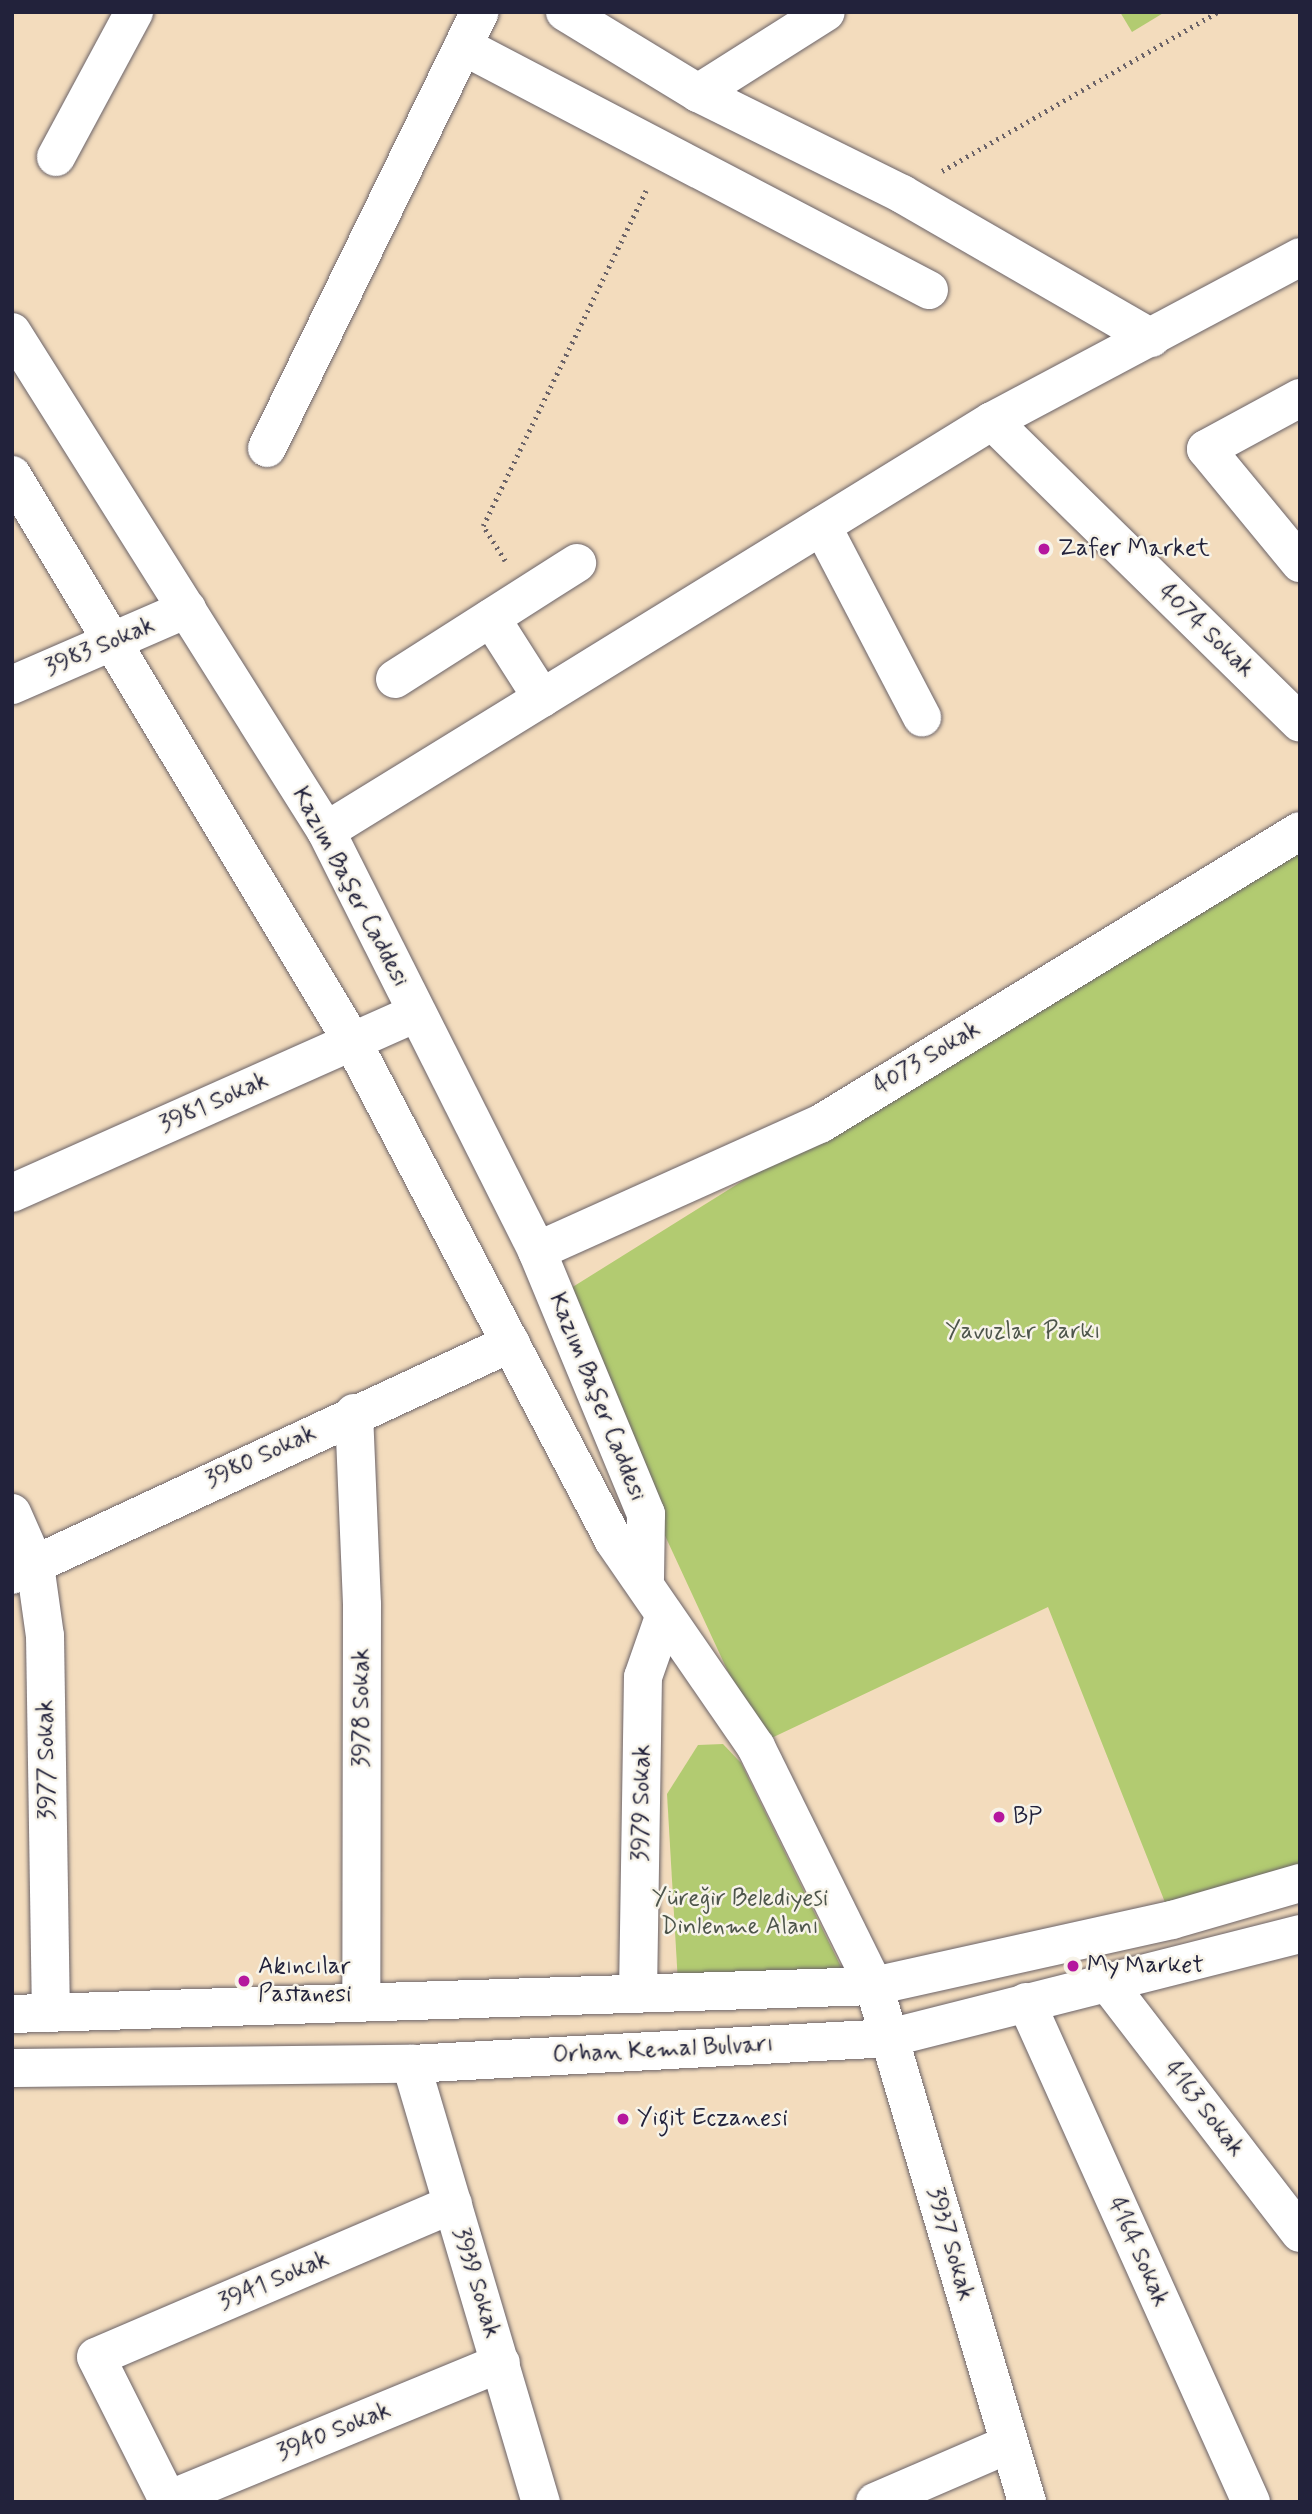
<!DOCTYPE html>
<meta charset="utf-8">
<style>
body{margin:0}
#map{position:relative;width:1312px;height:2514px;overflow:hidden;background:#f3dcbd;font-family:Mynerve,sans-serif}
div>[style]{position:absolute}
.green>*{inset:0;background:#b2cb71}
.path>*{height:4.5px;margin-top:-2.25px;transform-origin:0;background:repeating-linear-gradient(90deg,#6b6368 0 2px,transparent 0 7px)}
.roads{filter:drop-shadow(0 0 2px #6b6368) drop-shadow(0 0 2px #6b6368)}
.minor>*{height:38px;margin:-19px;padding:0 19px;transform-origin:19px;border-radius:19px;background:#fff}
.major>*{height:38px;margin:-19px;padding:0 19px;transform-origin:19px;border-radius:19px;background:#fff}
.dots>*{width:19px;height:19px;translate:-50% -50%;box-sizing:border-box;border:4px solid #f7f3e8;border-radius:50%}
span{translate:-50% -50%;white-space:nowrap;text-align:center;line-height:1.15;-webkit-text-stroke:5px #f7f3e8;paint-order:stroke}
.poi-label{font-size:24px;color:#22223b}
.left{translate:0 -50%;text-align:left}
.street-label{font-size:24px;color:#22223b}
.park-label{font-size:24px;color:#4d554b}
.frame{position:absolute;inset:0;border:14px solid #22223b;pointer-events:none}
</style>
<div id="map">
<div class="green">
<div style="clip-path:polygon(1120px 12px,1165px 12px,1132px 32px)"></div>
<div style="clip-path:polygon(1300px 833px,1300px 1883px,1172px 1920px,1048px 1607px,761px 1743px,555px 1298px)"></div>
<div style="clip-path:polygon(723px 1744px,741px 1763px,845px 1975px,678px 1983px,667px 1794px,698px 1745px)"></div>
</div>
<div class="path">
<div style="left:942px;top:171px;width:318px;rotate:-30deg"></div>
<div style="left:505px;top:561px;width:41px;rotate:-122.2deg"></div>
<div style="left:483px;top:526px;width:373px;rotate:-64.1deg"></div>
</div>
<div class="roads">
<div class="minor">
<div style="left:565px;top:12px;width:156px;rotate:31.3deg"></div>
<div style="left:698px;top:93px;width:228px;rotate:26.3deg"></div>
<div style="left:902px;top:194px;width:288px;rotate:30deg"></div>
<div style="left:463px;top:46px;width:526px;rotate:27.64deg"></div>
<div style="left:698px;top:93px;width:151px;rotate:-32.3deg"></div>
<div style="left:56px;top:157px;width:165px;rotate:-61.7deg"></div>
<div style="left:1300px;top:398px;width:107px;rotate:151.5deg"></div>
<div style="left:1206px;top:449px;width:148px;rotate:50.5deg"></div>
<div style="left:992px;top:421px;width:431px;rotate:44.4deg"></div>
<div style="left:267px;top:448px;width:485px;rotate:-64deg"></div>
<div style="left:822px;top:526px;width:216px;rotate:62.4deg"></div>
<div style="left:491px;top:618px;width:95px;rotate:57.5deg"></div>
<div style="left:395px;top:679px;width:216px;rotate:-32.5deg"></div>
<div style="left:12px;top:685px;width:191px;rotate:-23.5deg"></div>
<div style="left:326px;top:831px;width:782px;rotate:-31.62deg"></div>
<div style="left:992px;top:421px;width:349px;rotate:-28deg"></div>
<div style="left:12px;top:1193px;width:442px;rotate:-24deg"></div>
<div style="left:537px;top:1251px;width:310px;rotate:-24.2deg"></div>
<div style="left:820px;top:1124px;width:562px;rotate:-31.4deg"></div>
<div style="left:354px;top:1413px;width:192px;rotate:87.6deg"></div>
<div style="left:362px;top:1605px;width:398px;rotate:90.1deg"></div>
<div style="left:12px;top:1513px;width:57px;rotate:66.1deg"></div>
<div style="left:35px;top:1565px;width:72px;rotate:82deg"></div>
<div style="left:45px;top:1636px;width:377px;rotate:89.1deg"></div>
<div style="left:12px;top:1575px;width:550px;rotate:-24.94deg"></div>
<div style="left:1109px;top:1985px;width:313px;rotate:52.4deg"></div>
<div style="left:638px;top:1994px;width:317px;rotate:-89.1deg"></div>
<div style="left:643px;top:1677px;width:64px;rotate:-70.7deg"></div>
<div style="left:1026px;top:2002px;width:548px;rotate:65.77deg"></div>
<div style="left:411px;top:2064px;width:457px;rotate:73.5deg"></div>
<div style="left:453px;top:2204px;width:388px;rotate:156.8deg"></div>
<div style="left:96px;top:2357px;width:160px;rotate:63.3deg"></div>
<div style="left:168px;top:2500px;width:360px;rotate:-22.4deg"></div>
<div style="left:875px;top:2502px;width:146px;rotate:-23.4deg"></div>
</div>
<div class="major">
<div style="left:12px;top:332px;width:590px;rotate:57.82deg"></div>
<div style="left:326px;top:831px;width:470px;rotate:63.3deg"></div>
<div style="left:537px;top:1251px;width:285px;rotate:67.5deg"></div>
<div style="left:646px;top:1514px;width:67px;rotate:90.9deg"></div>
<div style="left:12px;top:475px;width:660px;rotate:59.01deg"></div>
<div style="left:352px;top:1041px;width:564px;rotate:62.35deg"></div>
<div style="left:614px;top:1541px;width:250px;rotate:55.4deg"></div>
<div style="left:756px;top:1747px;width:267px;rotate:63.7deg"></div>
<div style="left:874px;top:1986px;width:538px;rotate:73.48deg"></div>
<div style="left:12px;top:2014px;width:862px;rotate:-1.86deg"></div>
<div style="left:874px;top:1986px;width:305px;rotate:-12.5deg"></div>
<div style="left:1172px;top:1920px;width:133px;rotate:-16.1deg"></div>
<div style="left:12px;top:2068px;width:399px;rotate:-0.6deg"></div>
<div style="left:411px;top:2064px;width:479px;rotate:-3.1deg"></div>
<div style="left:889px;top:2038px;width:424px;rotate:-14.2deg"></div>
</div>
</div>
<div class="dots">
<div style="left:1044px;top:549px;background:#b5179e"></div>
<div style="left:999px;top:1817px;background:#b5179e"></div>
<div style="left:1073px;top:1966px;background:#b5179e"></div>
<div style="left:244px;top:1981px;background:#b5179e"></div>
<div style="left:623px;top:2119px;background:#b5179e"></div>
</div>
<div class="poi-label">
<span class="left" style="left:1058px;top:549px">Zafer Market</span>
<span class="left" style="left:1013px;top:1817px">BP</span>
<span class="left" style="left:1087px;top:1966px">My Market</span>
<span class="left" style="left:258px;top:1981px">Akıncılar<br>Pastanesi</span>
<span class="left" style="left:637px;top:2119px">Yigit Eczanesi</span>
</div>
<div class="street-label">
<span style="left:1206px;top:631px;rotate:44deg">4074 Sokak</span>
<span style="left:100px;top:647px;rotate:-23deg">3983 Sokak</span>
<span style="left:350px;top:887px;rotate:62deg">Kazım Başer Caddesi</span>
<span style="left:927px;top:1058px;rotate:-31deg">4073 Sokak</span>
<span style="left:214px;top:1103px;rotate:-24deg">3981 Sokak</span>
<span style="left:597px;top:1397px;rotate:68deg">Kazım Başer Caddesi</span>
<span style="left:261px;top:1457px;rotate:-25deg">3980 Sokak</span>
<span style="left:362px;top:1708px;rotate:-90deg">3978 Sokak</span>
<span style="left:47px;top:1760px;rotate:-91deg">3977 Sokak</span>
<span style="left:642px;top:1803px;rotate:-89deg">3979 Sokak</span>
<span style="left:663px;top:2050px;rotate:-3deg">Orhan Kemal Bulvarı</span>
<span style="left:1204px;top:2109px;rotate:52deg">4163 Sokak</span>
<span style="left:950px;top:2244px;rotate:74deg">3937 Sokak</span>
<span style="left:1138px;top:2252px;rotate:66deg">4164 Sokak</span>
<span style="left:274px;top:2281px;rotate:-23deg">3941 Sokak</span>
<span style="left:476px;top:2283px;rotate:73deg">3939 Sokak</span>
<span style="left:334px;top:2432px;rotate:-22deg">3940 Sokak</span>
</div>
<div class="park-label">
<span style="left:1023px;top:1332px">Yavuzlar Parkı</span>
<span style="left:740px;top:1913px">Yüreğir Belediyesi<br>Dinlenme Alanı</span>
</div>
<div class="frame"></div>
</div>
